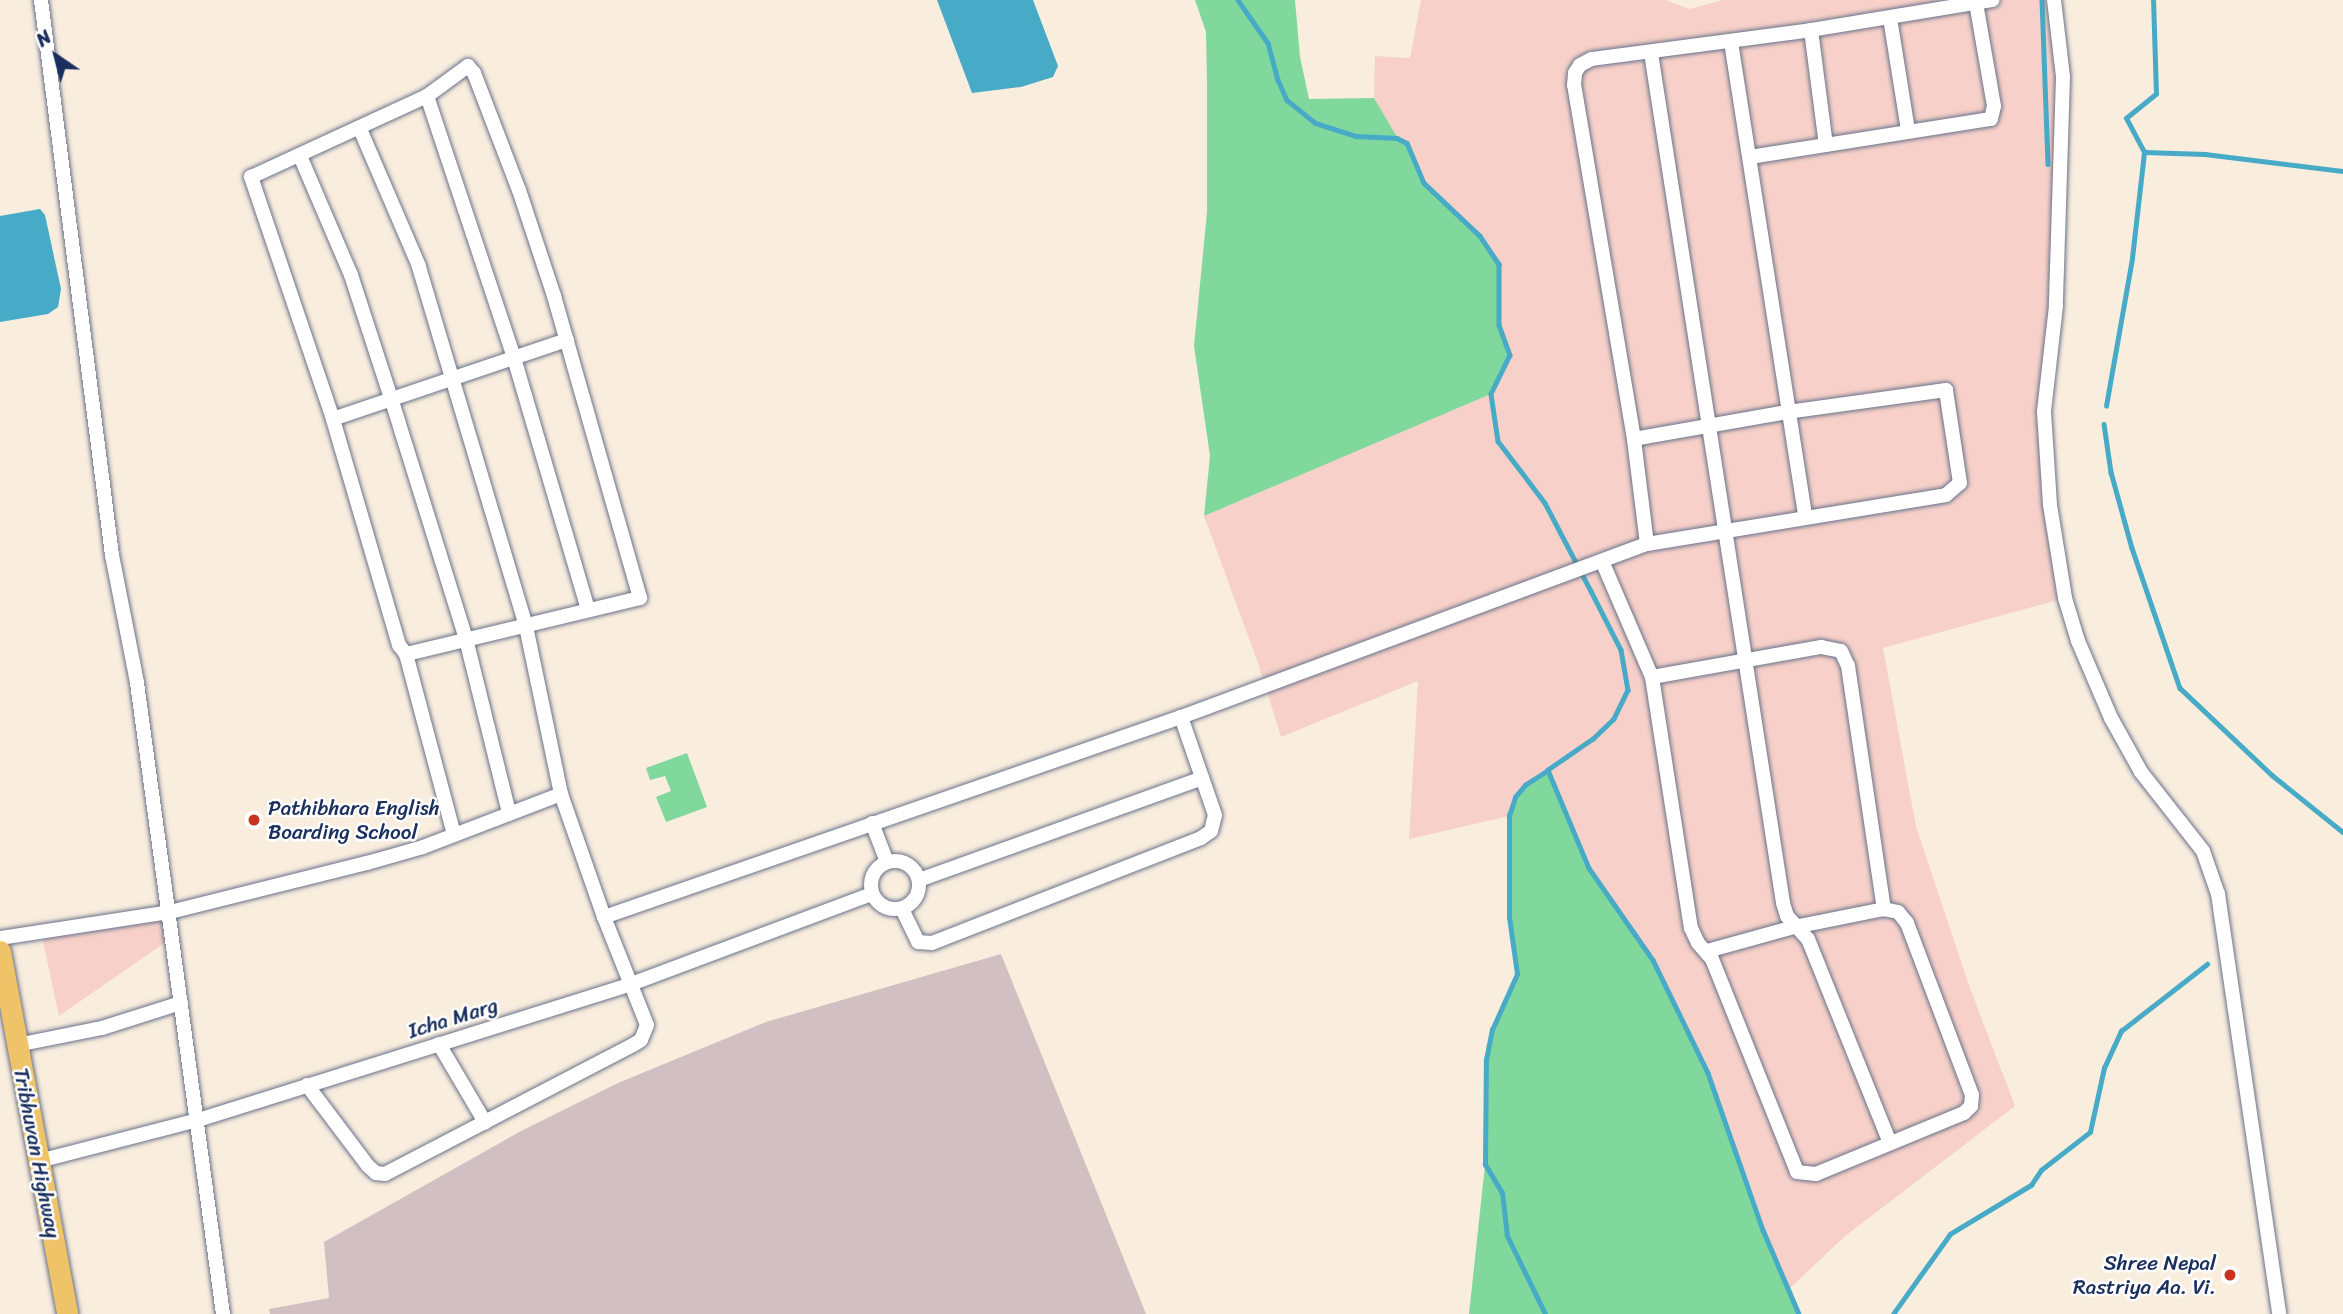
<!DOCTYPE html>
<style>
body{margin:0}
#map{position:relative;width:2343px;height:1314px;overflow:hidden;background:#f9edde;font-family:Sriracha,sans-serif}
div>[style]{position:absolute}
.built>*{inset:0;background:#f7d1c9}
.industrial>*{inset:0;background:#d2bfc1}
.green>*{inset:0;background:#81d89c}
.water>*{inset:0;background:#47aac6}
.stream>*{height:4.5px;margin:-2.25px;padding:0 2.25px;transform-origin:2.25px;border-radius:2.25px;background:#47aac6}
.roads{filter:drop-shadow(0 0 2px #69728b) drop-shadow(0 0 2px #69728b)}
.minor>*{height:14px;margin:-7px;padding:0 7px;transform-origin:7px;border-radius:7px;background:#fff}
.minor>.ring{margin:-7px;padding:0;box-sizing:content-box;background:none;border:14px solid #fff;border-radius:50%}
.highway>*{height:21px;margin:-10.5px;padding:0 10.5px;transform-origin:10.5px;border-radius:10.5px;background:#efc469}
.dots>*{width:19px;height:19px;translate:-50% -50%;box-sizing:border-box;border:4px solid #fff;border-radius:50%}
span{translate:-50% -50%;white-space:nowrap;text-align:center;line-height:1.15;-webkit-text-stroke:5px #fff;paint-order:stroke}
.poi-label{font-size:21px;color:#1b2f5e}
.left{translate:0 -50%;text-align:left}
.right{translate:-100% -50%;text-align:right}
.street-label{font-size:21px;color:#1b2f5e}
.north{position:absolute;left:21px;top:21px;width:70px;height:70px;-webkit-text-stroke:5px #fff;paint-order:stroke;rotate:325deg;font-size:19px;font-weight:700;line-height:28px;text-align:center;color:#1b2f5e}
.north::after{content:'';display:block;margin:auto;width:24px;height:32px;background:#1b2f5e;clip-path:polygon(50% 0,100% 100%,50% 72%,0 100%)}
</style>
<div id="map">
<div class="built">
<div style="clip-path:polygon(1421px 0,1665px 0,1689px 9px,1723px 0,2054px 0,2063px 77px,2044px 412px,2065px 598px,1883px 648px,1916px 826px,1970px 988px,2015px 1106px,1844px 1237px,1788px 1290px,1763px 1230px,1708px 1073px,1653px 960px,1589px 868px,1548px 770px,1536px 776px,1515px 797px,1509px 816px,1409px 839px,1418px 681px,1281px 737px,1258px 663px,1204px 516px,1491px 394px,1510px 355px,1499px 325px,1499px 264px,1486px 244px,1424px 183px,1407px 143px,1397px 138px,1374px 98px,1375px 56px,1410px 58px)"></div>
<div style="clip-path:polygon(170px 912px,173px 937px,59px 1016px,41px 932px)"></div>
</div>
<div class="industrial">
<div style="clip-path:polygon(1001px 954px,1146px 1314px,270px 1314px,269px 1309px,329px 1298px,324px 1242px,521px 1131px,618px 1083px,766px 1022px)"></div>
</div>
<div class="green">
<div style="clip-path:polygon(1195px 0,1295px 0,1300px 57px,1309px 99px,1374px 98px,1397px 137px,1407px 143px,1424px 183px,1480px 236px,1499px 264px,1499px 325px,1510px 355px,1491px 394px,1204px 516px,1210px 456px,1194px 346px,1207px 212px,1207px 82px,1206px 32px)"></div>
<div style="clip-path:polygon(687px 753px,707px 807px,666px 822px,656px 797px,671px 791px,665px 776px,650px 780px,646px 768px)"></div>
<div style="clip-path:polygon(1548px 770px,1589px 868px,1653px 960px,1708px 1073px,1763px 1230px,1799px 1314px,1469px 1314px,1485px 1165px,1486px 1060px,1492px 1030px,1517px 974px,1509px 917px,1509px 816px,1515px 797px,1525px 785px)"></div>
</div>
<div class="water">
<div style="clip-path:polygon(937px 0,1033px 0,1058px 66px,1053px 77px,1021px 87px,972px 93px)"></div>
<div style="clip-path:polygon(40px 209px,45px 215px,61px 289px,58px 307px,48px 314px,0 322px,0 216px)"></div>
</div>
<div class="stream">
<div style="left:1238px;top:0;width:52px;rotate:55.1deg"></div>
<div style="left:1268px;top:43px;width:38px;rotate:75deg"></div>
<div style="left:1278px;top:80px;width:22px;rotate:66deg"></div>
<div style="left:1287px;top:100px;width:36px;rotate:39deg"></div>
<div style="left:1315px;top:123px;width:43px;rotate:17.6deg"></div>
<div style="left:1356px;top:136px;width:41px;rotate:2.8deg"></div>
<div style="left:1397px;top:138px;width:11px;rotate:27deg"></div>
<div style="left:1407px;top:143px;width:43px;rotate:67deg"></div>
<div style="left:1424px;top:183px;width:77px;rotate:43.4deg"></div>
<div style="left:1480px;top:236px;width:34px;rotate:56deg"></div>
<div style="left:1499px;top:264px;width:61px;rotate:90deg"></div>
<div style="left:1499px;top:325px;width:32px;rotate:70deg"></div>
<div style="left:1510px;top:355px;width:43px;rotate:116deg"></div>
<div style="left:1491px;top:394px;width:48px;rotate:81.5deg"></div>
<div style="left:1498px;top:441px;width:78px;rotate:52.8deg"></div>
<div style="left:1545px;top:503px;width:99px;rotate:62.4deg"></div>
<div style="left:1591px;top:591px;width:66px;rotate:63deg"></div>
<div style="left:1621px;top:650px;width:41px;rotate:80.1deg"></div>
<div style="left:1628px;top:690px;width:32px;rotate:116deg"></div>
<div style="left:1614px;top:719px;width:29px;rotate:136deg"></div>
<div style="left:1593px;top:739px;width:55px;rotate:145.4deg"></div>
<div style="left:1548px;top:770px;width:106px;rotate:67.3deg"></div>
<div style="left:1589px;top:868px;width:112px;rotate:55.2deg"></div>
<div style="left:1653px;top:960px;width:126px;rotate:64deg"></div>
<div style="left:1708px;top:1073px;width:166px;rotate:70.7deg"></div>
<div style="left:1763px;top:1230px;width:91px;rotate:66.8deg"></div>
<div style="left:2042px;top:0;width:164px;rotate:87.9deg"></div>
<div style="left:2144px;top:152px;width:61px;rotate:1.9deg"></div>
<div style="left:2205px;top:154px;width:139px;rotate:7deg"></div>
<div style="left:2106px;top:406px;width:150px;rotate:-80deg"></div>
<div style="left:2132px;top:258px;width:107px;rotate:-83.5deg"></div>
<div style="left:2144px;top:152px;width:38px;rotate:-118deg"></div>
<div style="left:2126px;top:118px;width:38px;rotate:-39deg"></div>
<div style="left:2156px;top:94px;width:94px;rotate:-91.8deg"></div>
<div style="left:2104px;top:424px;width:49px;rotate:81.7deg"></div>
<div style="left:2111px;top:472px;width:79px;rotate:74.6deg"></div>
<div style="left:2132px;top:548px;width:148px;rotate:71.1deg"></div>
<div style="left:2180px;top:688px;width:127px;rotate:43.4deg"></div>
<div style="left:2272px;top:775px;width:91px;rotate:38.8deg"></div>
<div style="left:1545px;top:1314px;width:87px;rotate:-116deg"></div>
<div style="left:1507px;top:1236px;width:43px;rotate:-96.6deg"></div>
<div style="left:1502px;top:1193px;width:33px;rotate:-121deg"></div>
<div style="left:1485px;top:1165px;width:105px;rotate:-89.5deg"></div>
<div style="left:1486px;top:1060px;width:31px;rotate:-79deg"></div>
<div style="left:1492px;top:1030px;width:61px;rotate:-65.9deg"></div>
<div style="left:1517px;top:974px;width:58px;rotate:-98deg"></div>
<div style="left:1509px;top:917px;width:101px;rotate:-90deg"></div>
<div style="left:1509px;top:816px;width:20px;rotate:-72deg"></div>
<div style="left:1515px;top:797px;width:16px;rotate:-50deg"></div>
<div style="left:1525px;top:785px;width:27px;rotate:-33deg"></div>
<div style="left:1893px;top:1314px;width:98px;rotate:-54.5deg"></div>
<div style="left:1950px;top:1234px;width:95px;rotate:-31.2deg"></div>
<div style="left:2031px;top:1185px;width:18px;rotate:-56deg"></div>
<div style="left:2041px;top:1170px;width:62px;rotate:-37.8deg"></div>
<div style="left:2090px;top:1132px;width:66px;rotate:-77.7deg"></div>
<div style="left:2104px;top:1068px;width:41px;rotate:-65.3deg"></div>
<div style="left:2121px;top:1031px;width:109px;rotate:-37.9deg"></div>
</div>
<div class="roads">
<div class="minor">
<div style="left:41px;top:0;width:560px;rotate:82.71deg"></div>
<div style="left:112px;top:555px;width:130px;rotate:78.9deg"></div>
<div style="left:137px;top:683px;width:637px;rotate:82.24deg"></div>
<div style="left:2054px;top:0;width:78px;rotate:83.3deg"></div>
<div style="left:2063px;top:77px;width:229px;rotate:91.8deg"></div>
<div style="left:2056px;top:306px;width:107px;rotate:96.5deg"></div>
<div style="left:2044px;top:412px;width:93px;rotate:86.3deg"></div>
<div style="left:2050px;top:505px;width:94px;rotate:80.8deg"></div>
<div style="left:2065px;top:598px;width:45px;rotate:73.2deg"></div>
<div style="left:2078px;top:641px;width:84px;rotate:66.8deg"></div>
<div style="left:2111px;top:718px;width:62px;rotate:60.9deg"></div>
<div style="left:2141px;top:772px;width:100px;rotate:51.9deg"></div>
<div style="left:2203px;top:851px;width:46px;rotate:70.8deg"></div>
<div style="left:2218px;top:894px;width:424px;rotate:81.7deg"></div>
<div style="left:1890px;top:18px;width:114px;rotate:80.9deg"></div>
<div style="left:1811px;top:30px;width:116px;rotate:82.6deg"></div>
<div style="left:1731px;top:42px;width:481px;rotate:81.1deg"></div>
<div style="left:1651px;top:53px;width:860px;rotate:81.17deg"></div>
<div style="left:1783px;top:903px;width:14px;rotate:73deg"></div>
<div style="left:1787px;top:916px;width:31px;rotate:48deg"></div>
<div style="left:1808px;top:939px;width:220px;rotate:68.1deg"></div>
<div style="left:427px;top:96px;width:276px;rotate:71.6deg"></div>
<div style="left:514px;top:358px;width:263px;rotate:73.6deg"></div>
<div style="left:300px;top:156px;width:129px;rotate:66.8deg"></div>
<div style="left:351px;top:275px;width:129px;rotate:72deg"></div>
<div style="left:391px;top:398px;width:252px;rotate:72.7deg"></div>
<div style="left:466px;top:639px;width:179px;rotate:76.1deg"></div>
<div style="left:1750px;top:157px;width:244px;rotate:-9deg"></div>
<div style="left:1991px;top:119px;width:13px;rotate:-77deg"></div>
<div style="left:1994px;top:106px;width:105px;rotate:-99.9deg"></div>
<div style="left:333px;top:419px;width:247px;rotate:-18.7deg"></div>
<div style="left:1647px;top:544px;width:106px;rotate:-97.1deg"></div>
<div style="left:1634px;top:439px;width:359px;rotate:-99.6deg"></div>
<div style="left:1574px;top:85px;width:12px;rotate:-85deg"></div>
<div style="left:1575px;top:73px;width:9px;rotate:-58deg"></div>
<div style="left:1580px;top:65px;width:13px;rotate:-27deg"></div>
<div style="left:1592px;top:59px;width:221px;rotate:-7.5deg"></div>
<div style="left:1811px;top:30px;width:184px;rotate:-9.4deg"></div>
<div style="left:1602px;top:561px;width:126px;rotate:66.7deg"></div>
<div style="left:1652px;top:677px;width:254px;rotate:81.2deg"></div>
<div style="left:1691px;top:928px;width:17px;rotate:65deg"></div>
<div style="left:1698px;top:943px;width:21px;rotate:49deg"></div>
<div style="left:1712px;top:959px;width:229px;rotate:68.2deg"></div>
<div style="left:1797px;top:1172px;width:19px;rotate:6deg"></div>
<div style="left:1816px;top:1174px;width:160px;rotate:-22.4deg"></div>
<div style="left:1964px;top:1113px;width:10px;rotate:-45deg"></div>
<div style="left:1971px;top:1106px;width:11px;rotate:-85deg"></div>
<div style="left:1972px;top:1095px;width:184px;rotate:-110.7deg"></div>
<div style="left:1907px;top:923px;width:14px;rotate:-129deg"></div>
<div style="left:1898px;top:912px;width:14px;rotate:-168deg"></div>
<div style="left:1884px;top:909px;width:92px;rotate:168.7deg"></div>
<div style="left:1794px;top:927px;width:90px;rotate:164.6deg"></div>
<div style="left:406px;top:654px;width:11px;rotate:-128deg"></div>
<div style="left:399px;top:645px;width:235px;rotate:-106.3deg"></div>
<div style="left:333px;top:419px;width:256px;rotate:-108.7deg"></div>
<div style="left:251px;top:177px;width:194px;rotate:-24.7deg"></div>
<div style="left:427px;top:96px;width:51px;rotate:-36.2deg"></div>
<div style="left:468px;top:66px;width:9px;rotate:49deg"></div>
<div style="left:474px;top:73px;width:125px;rotate:69deg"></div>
<div style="left:519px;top:190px;width:112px;rotate:71.7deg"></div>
<div style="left:554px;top:296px;width:314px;rotate:74.1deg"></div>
<div style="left:640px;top:598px;width:241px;rotate:166.5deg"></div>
<div style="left:406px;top:654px;width:187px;rotate:75.1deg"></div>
<div style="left:1652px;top:677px;width:172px;rotate:-10.1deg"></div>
<div style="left:1821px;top:647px;width:20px;rotate:11deg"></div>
<div style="left:1841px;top:651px;width:17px;rotate:65deg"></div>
<div style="left:1848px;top:666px;width:246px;rotate:81.6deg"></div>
<div style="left:872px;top:823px;width:42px;rotate:69deg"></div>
<div class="ring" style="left:871px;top:861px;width:34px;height:34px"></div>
<div style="left:919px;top:880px;width:301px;rotate:-19.8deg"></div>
<div style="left:902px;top:909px;width:37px;rotate:64deg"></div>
<div style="left:918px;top:942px;width:14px;rotate:4deg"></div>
<div style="left:932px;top:943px;width:289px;rotate:-21.3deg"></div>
<div style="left:1201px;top:838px;width:12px;rotate:-35deg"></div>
<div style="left:1211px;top:831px;width:16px;rotate:-76deg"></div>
<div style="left:1215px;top:815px;width:104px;rotate:-109.1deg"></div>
<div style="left:604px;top:917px;width:611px;rotate:-19.12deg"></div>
<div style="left:1181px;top:717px;width:497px;rotate:-20.4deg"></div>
<div style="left:1647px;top:544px;width:303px;rotate:-9.3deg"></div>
<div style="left:1946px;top:495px;width:18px;rotate:-41deg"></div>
<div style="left:1960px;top:483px;width:94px;rotate:-98.6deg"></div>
<div style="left:1946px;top:390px;width:161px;rotate:172.1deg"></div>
<div style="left:1787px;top:412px;width:155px;rotate:170deg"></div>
<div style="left:0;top:938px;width:172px;rotate:-8.7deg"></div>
<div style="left:170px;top:912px;width:203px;rotate:-14deg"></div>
<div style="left:367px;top:863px;width:58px;rotate:-15.9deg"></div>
<div style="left:423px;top:847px;width:148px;rotate:-21deg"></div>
<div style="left:439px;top:1044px;width:91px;rotate:59.5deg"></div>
<div style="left:17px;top:1045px;width:87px;rotate:-11.3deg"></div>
<div style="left:102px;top:1028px;width:83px;rotate:-17.6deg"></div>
<div style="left:307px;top:1085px;width:101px;rotate:53deg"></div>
<div style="left:368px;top:1166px;width:11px;rotate:41deg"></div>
<div style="left:376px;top:1173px;width:9px;rotate:6deg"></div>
<div style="left:385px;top:1174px;width:280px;rotate:-27.5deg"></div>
<div style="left:633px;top:1045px;width:9px;rotate:-32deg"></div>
<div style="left:641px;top:1040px;width:16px;rotate:-68deg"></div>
<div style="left:647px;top:1025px;width:116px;rotate:-111.7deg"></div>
<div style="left:604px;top:917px;width:130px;rotate:-109.3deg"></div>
<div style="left:561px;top:794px;width:172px;rotate:-101.8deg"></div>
<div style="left:526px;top:626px;width:376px;rotate:-106.6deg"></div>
<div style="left:419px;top:266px;width:149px;rotate:-113.3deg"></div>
<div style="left:39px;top:1161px;width:164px;rotate:-14.5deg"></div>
<div style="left:198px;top:1120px;width:454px;rotate:-17.4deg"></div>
<div style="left:631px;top:984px;width:257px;rotate:-20.5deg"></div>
</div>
<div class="highway">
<div style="left:0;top:951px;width:369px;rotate:79.5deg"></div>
</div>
</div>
<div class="dots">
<div style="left:254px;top:820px;background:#c8321e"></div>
<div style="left:2230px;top:1275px;background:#c8321e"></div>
</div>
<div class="poi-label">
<span class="left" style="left:268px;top:820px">Pathibhara English<br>Boarding School</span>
<span class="right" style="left:2216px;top:1275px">Shree Nepal<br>Rastriya Aa. Vi.</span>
</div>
<div class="street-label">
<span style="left:453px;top:1018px;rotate:-17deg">Icha Marg</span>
<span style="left:37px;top:1153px;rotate:79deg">Tribhuvan Highway</span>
</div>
<div class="north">N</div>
</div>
